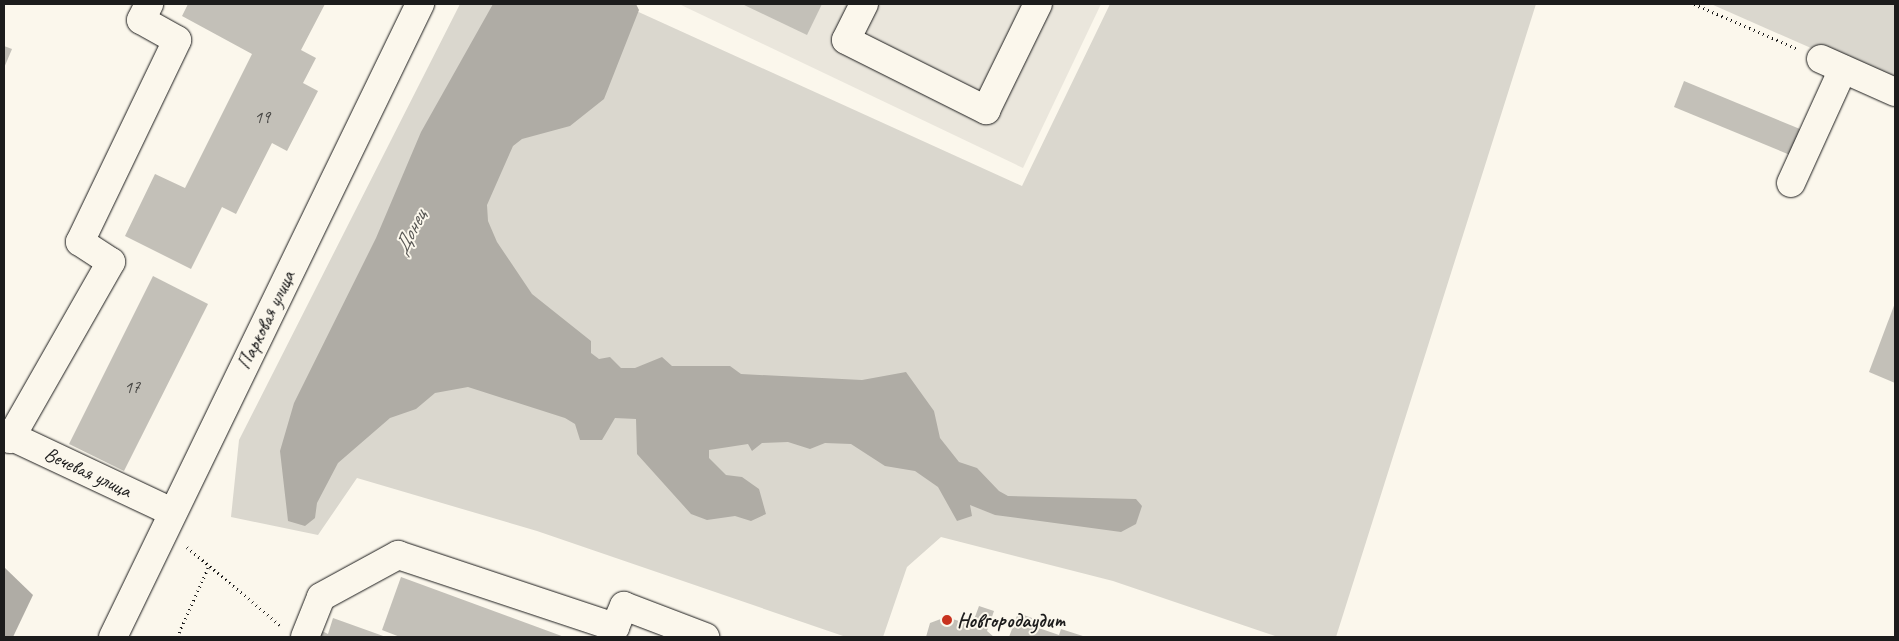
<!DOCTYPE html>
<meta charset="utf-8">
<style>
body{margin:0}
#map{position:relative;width:1899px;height:641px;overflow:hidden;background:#fbf7ec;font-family:Caveat,sans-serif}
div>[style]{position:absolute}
.built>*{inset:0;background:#eae6dc}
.green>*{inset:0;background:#dad7ce}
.water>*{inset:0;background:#afaca5}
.building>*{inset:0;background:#c3c0b8}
.path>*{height:3px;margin-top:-1.5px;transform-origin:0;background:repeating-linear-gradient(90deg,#1c1c1c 0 1px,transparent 0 5px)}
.roads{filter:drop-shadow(0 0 1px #1c1c1c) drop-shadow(0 0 1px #1c1c1c)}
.minor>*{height:28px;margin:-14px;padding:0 14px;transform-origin:14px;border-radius:14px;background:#fbf7ec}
.dots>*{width:14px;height:14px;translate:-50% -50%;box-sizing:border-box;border:2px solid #fbf7ec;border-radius:50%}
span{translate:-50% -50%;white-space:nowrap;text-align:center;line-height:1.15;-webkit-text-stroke:4px #fbf7ec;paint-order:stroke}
.number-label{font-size:18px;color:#464543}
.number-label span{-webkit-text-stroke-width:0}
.street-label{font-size:20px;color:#1c1c1c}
.poi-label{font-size:20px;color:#1c1c1c;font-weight:700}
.left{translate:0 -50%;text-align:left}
.water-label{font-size:21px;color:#575653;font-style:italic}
.frame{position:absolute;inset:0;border:5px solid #1c1c1c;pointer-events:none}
</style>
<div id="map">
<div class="built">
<div style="clip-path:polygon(679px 4px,1101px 4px,1023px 168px)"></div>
</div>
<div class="green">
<div style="clip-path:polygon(460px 4px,621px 4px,1022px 186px,1110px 4px,1536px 4px,1336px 637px,1278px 637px,1113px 581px,941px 537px,907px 567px,883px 637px,846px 637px,537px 531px,357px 478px,318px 535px,231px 517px,239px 440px)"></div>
<div style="clip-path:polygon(1711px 4px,1895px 4px,1895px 85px)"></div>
</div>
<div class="water">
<div style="clip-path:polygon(493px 4px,636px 4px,639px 10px,604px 99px,570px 126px,522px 139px,513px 146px,487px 205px,488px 221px,497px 242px,532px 294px,591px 341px,591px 353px,599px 359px,610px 357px,621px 368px,635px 368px,662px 357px,672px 366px,730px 366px,741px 374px,862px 380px,906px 372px,934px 411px,940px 438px,959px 462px,977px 468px,999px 491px,1008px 496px,1136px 499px,1142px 506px,1136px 524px,1121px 532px,995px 515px,970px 505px,972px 516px,957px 521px,938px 487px,915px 471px,885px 466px,851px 444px,825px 443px,810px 449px,788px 442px,762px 443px,752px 451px,748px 444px,709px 450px,709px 458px,726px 475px,742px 477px,759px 489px,766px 514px,751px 521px,735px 516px,707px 520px,691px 514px,637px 454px,636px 419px,615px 418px,602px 440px,580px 440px,575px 424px,565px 418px,468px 387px,435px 393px,416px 409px,390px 418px,338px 463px,317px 503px,315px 518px,305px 526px,288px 521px,280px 451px,294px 403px,376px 238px,421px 132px)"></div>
<div style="clip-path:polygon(4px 567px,33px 595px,13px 637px,4px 637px)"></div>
</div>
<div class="building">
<div style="clip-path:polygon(188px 4px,325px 4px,301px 50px,316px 58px,303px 83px,318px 91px,287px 151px,272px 143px,236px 214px,222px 207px,191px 269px,125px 236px,155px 174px,185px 188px,252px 54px,182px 16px)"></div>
<div style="clip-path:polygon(742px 4px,822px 4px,807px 35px)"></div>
<div style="clip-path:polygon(4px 46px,12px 49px,4px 68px)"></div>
<div style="clip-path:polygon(1684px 81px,1800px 129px,1790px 155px,1674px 107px)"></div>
<div style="clip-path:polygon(153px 276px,208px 304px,124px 471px,69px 444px)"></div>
<div style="clip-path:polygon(1895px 303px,1895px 383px,1869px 372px)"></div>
<div style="clip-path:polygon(401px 577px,559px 635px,564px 637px,400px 637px,382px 630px)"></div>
<div style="clip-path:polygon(979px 606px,994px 611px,987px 631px,994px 637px,926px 637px,930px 623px,946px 617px,972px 625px)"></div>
<div style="clip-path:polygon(1018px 613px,1032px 618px,1030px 625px,1059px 635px,1061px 629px,1086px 637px,1009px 637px)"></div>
<div style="clip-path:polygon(333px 618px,386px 637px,319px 637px,322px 631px,328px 634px)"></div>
</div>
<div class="path">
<div style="left:1694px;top:4px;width:113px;rotate:23.4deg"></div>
<div style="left:187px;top:547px;width:121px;rotate:40deg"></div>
<div style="left:177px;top:637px;width:76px;rotate:-65.8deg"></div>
</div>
<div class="roads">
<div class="minor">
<div style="left:864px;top:4px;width:40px;rotate:116.6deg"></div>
<div style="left:846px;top:40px;width:157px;rotate:26.6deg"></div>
<div style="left:986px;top:110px;width:118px;rotate:-63.9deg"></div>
<div style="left:1821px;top:59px;width:81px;rotate:24deg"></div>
<div style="left:1791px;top:183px;width:125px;rotate:-65.5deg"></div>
<div style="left:4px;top:433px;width:186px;rotate:25.2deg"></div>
<div style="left:10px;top:439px;width:204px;rotate:-60.3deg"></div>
<div style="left:111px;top:262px;width:37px;rotate:-147deg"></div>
<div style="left:80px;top:242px;width:224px;rotate:-64.3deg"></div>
<div style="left:177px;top:40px;width:41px;rotate:-150.9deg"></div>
<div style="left:141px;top:20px;width:18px;rotate:-63deg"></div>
<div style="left:113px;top:637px;width:704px;rotate:-64.13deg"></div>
<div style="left:305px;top:637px;width:43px;rotate:-68.2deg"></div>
<div style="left:321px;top:597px;width:88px;rotate:-28.6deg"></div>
<div style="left:398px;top:555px;width:229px;rotate:18.4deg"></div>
<div style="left:615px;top:627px;width:23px;rotate:-67deg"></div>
<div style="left:624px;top:606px;width:87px;rotate:20.9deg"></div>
</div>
</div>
<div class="dots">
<div style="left:947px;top:620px;background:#c8321e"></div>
</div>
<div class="number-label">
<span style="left:262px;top:117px">19</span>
<span style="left:132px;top:387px">17</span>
</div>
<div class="street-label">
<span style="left:266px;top:320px;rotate:-64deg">Парковая улица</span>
<span style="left:88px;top:472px;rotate:25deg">Вечевая улица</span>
</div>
<div class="poi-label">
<span class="left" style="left:957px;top:620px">Новгородаудит</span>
</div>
<div class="water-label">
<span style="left:410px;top:232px;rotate:-63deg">Донец</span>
</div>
<div class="frame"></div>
</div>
